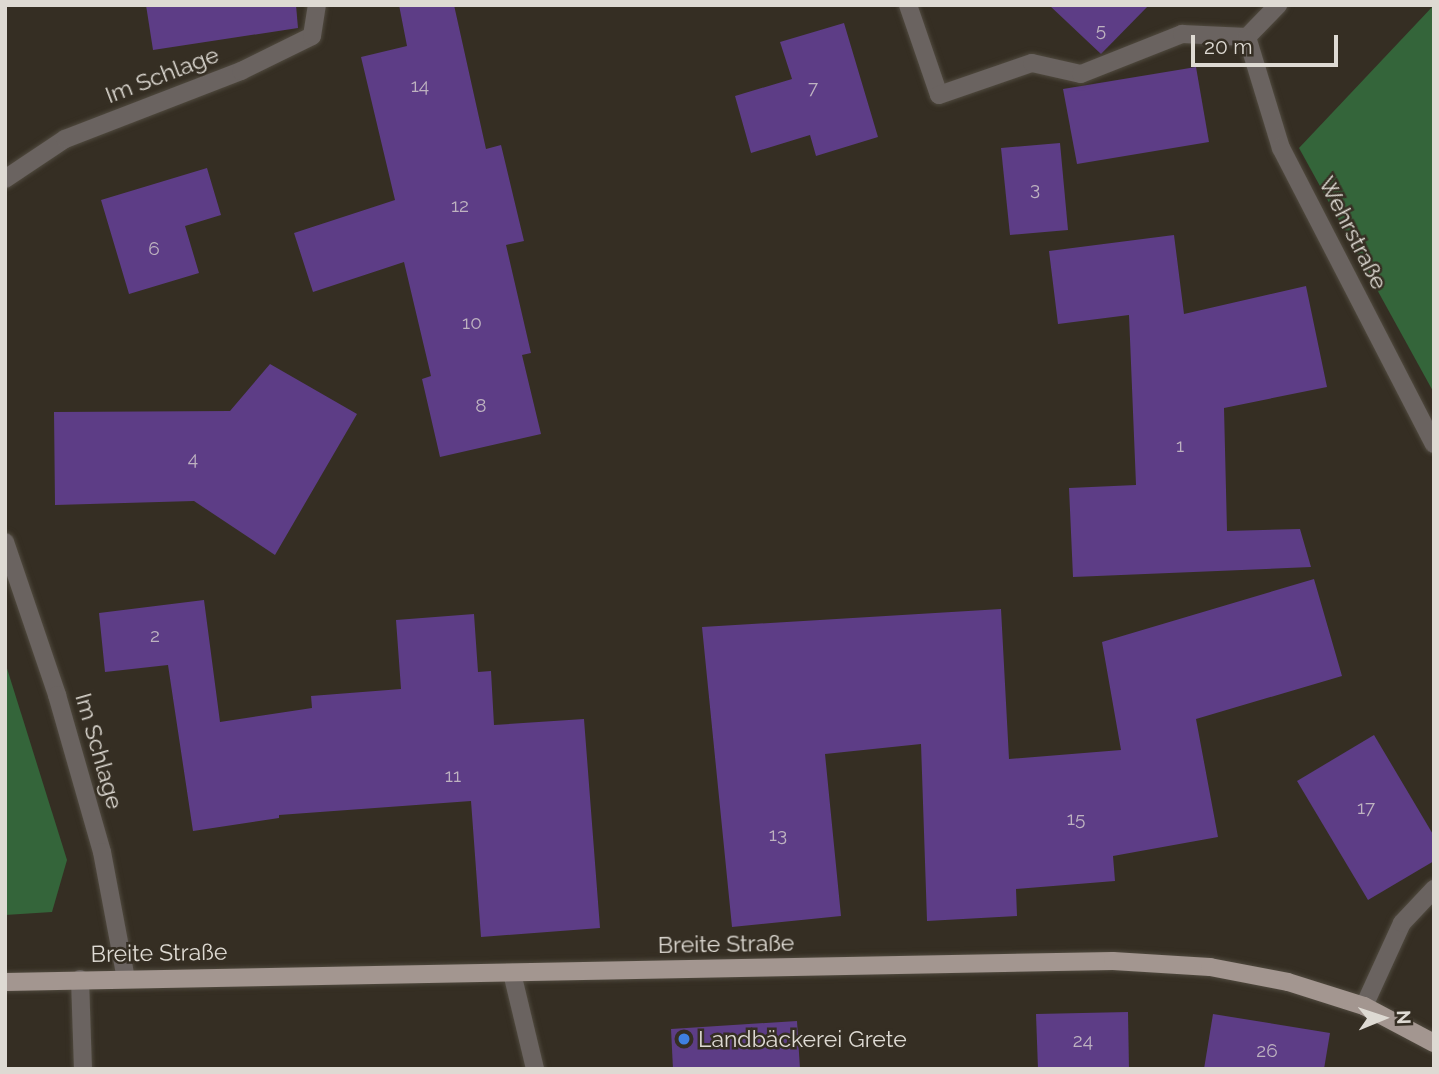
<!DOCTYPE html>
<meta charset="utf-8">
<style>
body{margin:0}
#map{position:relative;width:1439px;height:1074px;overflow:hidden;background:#352e23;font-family:Raleway,sans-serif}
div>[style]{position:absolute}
.green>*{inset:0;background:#34653a}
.building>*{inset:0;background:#5d3d86}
.roads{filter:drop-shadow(0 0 2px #504a3f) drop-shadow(0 0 2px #504a3f)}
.service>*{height:18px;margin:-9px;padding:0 9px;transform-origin:9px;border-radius:9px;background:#6a6360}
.minor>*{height:18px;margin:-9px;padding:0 9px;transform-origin:9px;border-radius:9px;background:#6a6360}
.primary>*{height:18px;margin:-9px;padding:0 9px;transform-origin:9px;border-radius:9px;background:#a39690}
.dots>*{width:19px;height:19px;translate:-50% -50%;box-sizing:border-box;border:4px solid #352e23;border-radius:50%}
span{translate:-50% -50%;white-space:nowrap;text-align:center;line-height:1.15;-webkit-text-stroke:5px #352e23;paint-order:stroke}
.number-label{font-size:19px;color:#beb3c0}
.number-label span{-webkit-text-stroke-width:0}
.street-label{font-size:23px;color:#dedad3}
.poi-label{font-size:23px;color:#dedad3}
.left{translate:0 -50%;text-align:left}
.frame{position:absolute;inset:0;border:7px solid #dedad3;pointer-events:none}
.north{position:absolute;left:1348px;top:983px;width:70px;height:70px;-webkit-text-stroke:5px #352e23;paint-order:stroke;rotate:88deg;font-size:19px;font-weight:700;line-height:28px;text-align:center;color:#dedad3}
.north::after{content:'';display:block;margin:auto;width:24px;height:32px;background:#dedad3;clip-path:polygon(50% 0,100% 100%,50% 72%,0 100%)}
.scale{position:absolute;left:1191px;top:35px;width:147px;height:32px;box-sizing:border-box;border:4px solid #dedad3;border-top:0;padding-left:9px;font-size:21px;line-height:24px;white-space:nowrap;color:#dedad3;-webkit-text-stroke:5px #352e23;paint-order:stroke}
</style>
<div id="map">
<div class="green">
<div style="clip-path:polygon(1434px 5px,1434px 393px,1299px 148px)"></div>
<div style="clip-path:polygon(5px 662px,67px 860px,52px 912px,5px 915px)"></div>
</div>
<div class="building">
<div style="clip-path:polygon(146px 5px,296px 5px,298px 28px,153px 50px)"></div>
<div style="clip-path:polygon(399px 5px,454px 5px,486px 149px,501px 145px,524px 241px,506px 245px,531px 353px,522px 355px,541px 434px,440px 457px,422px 379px,431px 376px,404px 262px,313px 292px,294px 233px,395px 200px,361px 57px,407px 46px)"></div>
<div style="clip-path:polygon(1049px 5px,1149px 5px,1101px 54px)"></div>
<div style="clip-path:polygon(844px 23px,878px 137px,816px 156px,810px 135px,751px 153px,735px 96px,792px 79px,780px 42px)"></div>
<div style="clip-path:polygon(1196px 67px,1209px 142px,1077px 164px,1063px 89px)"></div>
<div style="clip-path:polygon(1060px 143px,1068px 230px,1010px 235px,1001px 148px)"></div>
<div style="clip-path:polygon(207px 168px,221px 215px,185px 226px,199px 273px,129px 294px,101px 200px)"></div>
<div style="clip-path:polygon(1174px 235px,1184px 314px,1306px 286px,1327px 387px,1224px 408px,1227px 531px,1300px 529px,1311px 567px,1073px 577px,1069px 488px,1136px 485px,1129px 315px,1058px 324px,1049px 251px)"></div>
<div style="clip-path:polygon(270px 364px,357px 414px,275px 555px,194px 501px,55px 505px,54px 412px,230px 411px)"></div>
<div style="clip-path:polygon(1314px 579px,1342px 676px,1196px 719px,1218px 837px,1113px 856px,1115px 881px,1016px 889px,1017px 916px,927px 921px,921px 744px,825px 754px,841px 916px,732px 927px,702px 627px,1001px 609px,1009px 759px,1121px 750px,1102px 642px)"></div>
<div style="clip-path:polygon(204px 600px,220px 722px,312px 708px,311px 696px,401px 689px,396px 620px,474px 614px,478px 672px,491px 671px,494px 725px,584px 719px,600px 928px,481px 937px,471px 801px,279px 815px,279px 818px,193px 831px,168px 665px,105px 672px,99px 613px)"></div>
<div style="clip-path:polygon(1374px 735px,1434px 836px,1434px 861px,1368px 900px,1297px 781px)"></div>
<div style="clip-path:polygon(1128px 1012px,1129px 1069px,1038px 1069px,1036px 1014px)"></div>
<div style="clip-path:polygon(1213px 1014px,1330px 1033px,1324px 1069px,1204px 1069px)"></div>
<div style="clip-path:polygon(797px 1021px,800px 1069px,673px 1069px,671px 1029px)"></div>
</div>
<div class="roads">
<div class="service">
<div style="left:908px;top:5px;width:95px;rotate:71deg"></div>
<div style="left:939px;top:95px;width:98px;rotate:-19deg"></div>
<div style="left:1032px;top:63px;width:50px;rotate:12.7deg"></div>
<div style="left:1081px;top:74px;width:109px;rotate:-21.6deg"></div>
<div style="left:1182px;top:34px;width:65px;rotate:2.6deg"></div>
<div style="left:1247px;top:37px;width:45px;rotate:-45.9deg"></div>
<div style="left:1247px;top:37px;width:116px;rotate:73deg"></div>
<div style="left:80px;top:979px;width:90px;rotate:88.1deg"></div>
</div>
<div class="minor">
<div style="left:1281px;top:148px;width:333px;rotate:62.7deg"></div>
<div style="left:5px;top:179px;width:72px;rotate:-33.7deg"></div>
<div style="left:65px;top:139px;width:189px;rotate:-21.1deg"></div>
<div style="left:241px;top:71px;width:79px;rotate:-26.2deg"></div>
<div style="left:312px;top:36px;width:31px;rotate:-81deg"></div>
<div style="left:5px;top:542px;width:162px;rotate:71.2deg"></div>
<div style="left:57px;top:695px;width:163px;rotate:74deg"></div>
<div style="left:102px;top:852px;width:129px;rotate:79.3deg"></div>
<div style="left:512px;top:973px;width:99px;rotate:76.5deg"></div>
<div style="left:1364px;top:1006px;width:91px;rotate:-65.4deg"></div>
<div style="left:1402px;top:923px;width:47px;rotate:-46.7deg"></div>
</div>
<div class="primary">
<div style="left:5px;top:982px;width:1108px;rotate:-1.09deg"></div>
<div style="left:1113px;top:961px;width:97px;rotate:3.5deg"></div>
<div style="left:1210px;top:967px;width:79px;rotate:10.9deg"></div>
<div style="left:1288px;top:982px;width:80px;rotate:17.5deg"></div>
<div style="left:1364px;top:1006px;width:79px;rotate:27.9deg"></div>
</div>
</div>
<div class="dots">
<div style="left:684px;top:1039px;background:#3f7fe0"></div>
</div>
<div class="number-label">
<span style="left:1101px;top:30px">5</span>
<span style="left:420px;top:86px">14</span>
<span style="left:813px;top:88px">7</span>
<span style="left:1035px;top:189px">3</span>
<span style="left:460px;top:206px">12</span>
<span style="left:154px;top:249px">6</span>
<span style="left:472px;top:323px">10</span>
<span style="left:481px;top:406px">8</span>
<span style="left:1180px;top:446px">1</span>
<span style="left:193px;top:459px">4</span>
<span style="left:155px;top:636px">2</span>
<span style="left:453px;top:776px">11</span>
<span style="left:1366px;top:808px">17</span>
<span style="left:1076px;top:819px">15</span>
<span style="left:778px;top:835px">13</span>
<span style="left:1083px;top:1041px">24</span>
<span style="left:1267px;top:1051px">26</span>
</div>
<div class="street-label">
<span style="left:162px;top:75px;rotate:-21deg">Im Schlage</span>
<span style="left:1353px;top:233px;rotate:63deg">Wehrstraße</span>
<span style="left:99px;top:751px;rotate:74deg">Im Schlage</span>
<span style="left:726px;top:944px;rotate:-1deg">Breite Straße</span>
<span style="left:159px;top:953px;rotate:-1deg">Breite Straße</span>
</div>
<div class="poi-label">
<span class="left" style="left:698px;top:1039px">Landbäckerei Grete</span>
</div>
<div class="frame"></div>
<div class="north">N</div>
<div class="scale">20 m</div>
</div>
